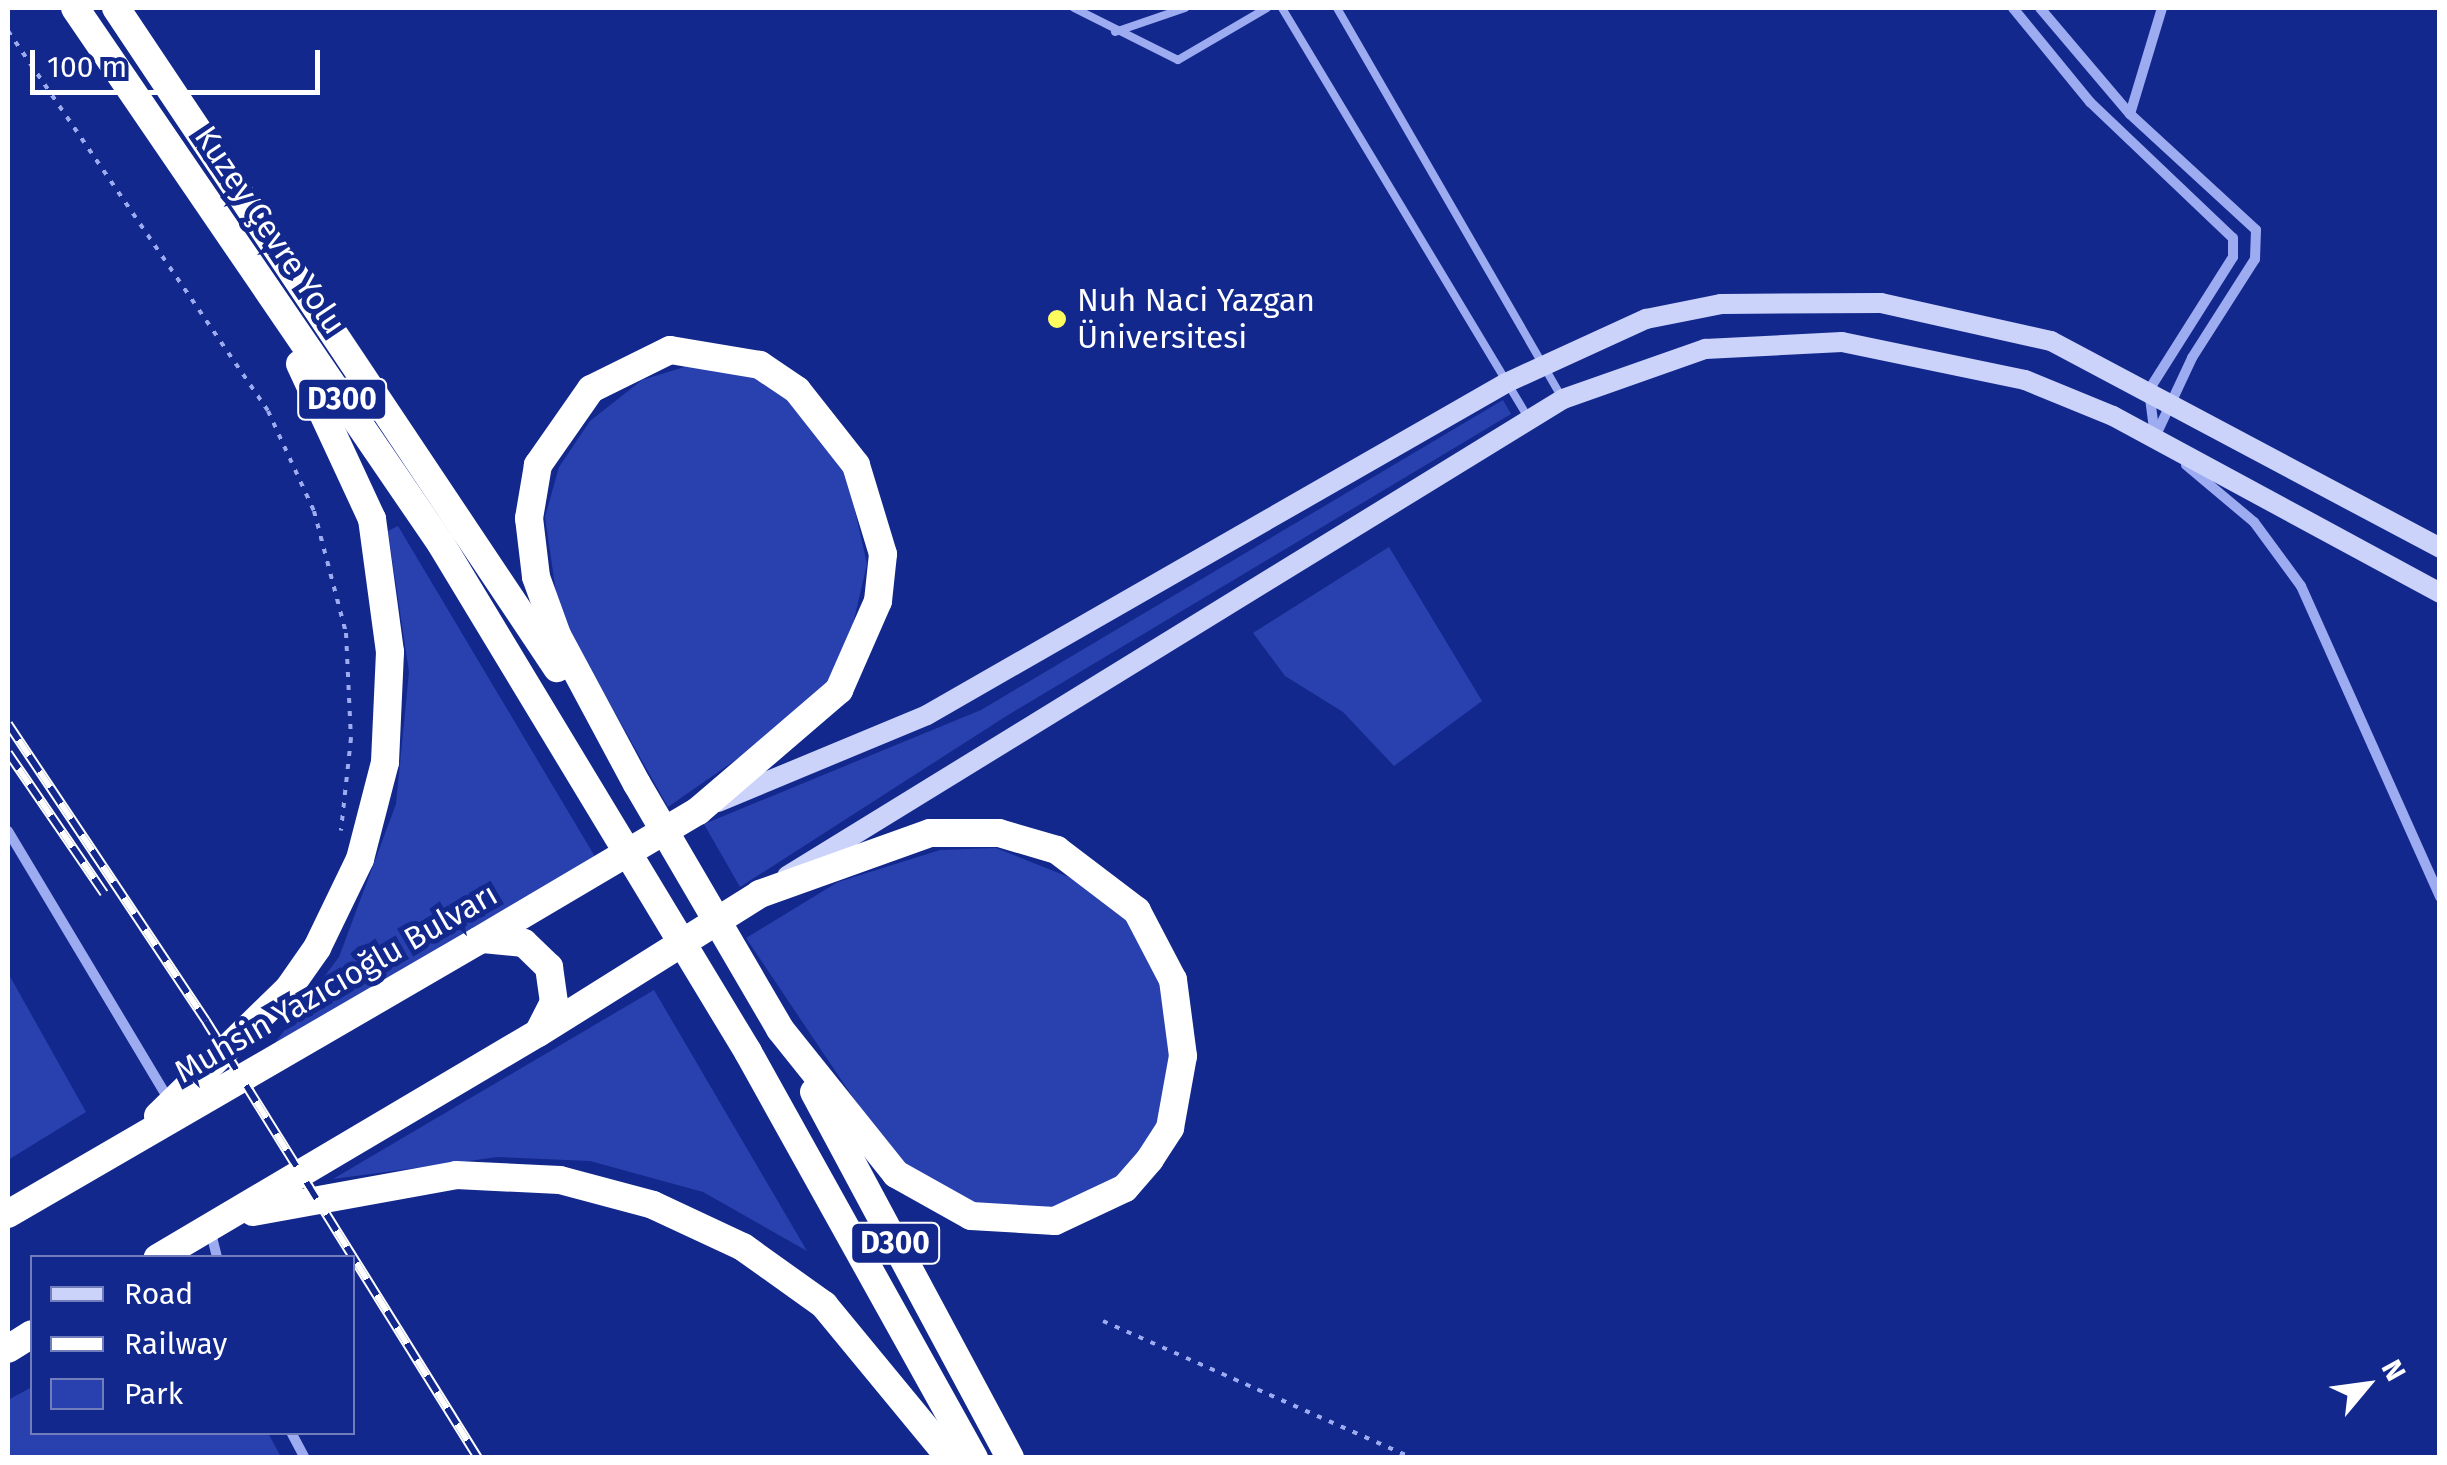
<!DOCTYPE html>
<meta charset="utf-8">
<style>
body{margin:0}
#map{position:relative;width:2447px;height:1465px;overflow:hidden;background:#13288d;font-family:"Fira Sans",sans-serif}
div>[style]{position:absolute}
.green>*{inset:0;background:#2941ae}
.path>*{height:4px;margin-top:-2px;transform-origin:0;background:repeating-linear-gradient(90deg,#9dacf1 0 5px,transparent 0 13px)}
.lane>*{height:8px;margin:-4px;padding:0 4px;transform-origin:4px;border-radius:4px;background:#9dacf1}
.street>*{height:10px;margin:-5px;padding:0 5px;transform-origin:5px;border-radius:5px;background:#9dacf1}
.secondary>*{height:20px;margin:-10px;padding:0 10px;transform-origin:10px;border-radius:10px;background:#cbd3fb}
.highway>*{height:28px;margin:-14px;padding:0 14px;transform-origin:14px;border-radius:14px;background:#fff}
.rail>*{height:10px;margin-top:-5px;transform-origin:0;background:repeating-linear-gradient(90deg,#13288d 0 19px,#fff 0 38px);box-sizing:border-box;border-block:2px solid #fff}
.dots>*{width:28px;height:28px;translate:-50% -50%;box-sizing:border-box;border:5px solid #13288d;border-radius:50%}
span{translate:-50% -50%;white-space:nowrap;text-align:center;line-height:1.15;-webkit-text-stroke:10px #13288d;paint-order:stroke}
.shield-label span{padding:2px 8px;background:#13288d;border:2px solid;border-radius:8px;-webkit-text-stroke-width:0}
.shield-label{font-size:30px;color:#fff;font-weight:700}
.street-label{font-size:32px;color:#fff}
.poi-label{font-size:32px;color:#fff}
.left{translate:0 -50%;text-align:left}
.frame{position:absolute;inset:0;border:10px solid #fff;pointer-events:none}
.legend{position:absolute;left:30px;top:1255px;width:325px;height:180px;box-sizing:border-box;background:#13288d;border:2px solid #717ebb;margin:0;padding:12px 18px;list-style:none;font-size:30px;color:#fff}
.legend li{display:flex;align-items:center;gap:20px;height:50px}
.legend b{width:50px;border:2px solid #717ebb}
.north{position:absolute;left:2317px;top:1335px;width:100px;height:100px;-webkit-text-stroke:8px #13288d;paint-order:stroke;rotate:61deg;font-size:28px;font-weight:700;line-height:40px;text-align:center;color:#fff}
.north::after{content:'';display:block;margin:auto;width:35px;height:45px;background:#fff;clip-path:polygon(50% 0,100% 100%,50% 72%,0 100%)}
.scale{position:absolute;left:30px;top:50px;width:290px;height:45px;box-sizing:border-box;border:5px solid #fff;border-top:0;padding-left:12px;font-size:30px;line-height:35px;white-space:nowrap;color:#fff;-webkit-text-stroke:8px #13288d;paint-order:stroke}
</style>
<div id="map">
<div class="green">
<div style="clip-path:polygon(691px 365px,746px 372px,783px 393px,846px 471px,867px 564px,844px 663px,807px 710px,668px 807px,559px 613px,545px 517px,559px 467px,590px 421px,642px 380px)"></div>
<div style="clip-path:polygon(1503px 400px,1511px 414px,1008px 715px,740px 887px,704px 824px,981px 710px)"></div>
<div style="clip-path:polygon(398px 526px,597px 860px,272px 1047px,339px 957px,396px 804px,409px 672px,388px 531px)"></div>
<div style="clip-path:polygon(1389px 547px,1482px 701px,1394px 766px,1343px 712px,1285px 676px,1253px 633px)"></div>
<div style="clip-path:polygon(996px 848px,1101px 890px,1144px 938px,1172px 1016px,1167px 1115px,1129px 1171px,1046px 1214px,947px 1198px,889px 1151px,746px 938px,838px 882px,940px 850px)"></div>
<div style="clip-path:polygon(8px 973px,86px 1112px,8px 1160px)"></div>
<div style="clip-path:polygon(654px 990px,807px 1251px,703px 1192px,590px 1161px,498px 1157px,333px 1179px)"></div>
<div style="clip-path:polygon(32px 1387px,32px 1432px,268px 1433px,281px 1457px,8px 1457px,8px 1400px)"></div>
</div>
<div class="path">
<div style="left:8px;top:31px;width:460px;rotate:55.6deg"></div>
<div style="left:268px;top:411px;width:110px;rotate:65.3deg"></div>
<div style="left:314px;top:511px;width:126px;rotate:75.3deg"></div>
<div style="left:346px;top:633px;width:105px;rotate:87.3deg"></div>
<div style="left:351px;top:738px;width:93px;rotate:96.2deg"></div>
<div style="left:1103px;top:1321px;width:338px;rotate:23.9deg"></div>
</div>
<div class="lane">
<div style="left:1074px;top:8px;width:116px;rotate:26.6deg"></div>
<div style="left:1178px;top:60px;width:103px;rotate:-30.3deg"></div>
<div style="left:1282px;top:8px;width:480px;rotate:59deg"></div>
<div style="left:1337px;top:8px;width:452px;rotate:60deg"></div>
<div style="left:1115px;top:32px;width:74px;rotate:-18.9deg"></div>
</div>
<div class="street">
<div style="left:2013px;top:8px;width:122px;rotate:50.7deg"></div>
<div style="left:2090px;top:102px;width:197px;rotate:43.6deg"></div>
<div style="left:2233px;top:238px;width:19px;rotate:90deg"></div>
<div style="left:2233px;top:257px;width:157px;rotate:122.3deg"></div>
<div style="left:2149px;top:390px;width:47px;rotate:82.7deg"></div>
<div style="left:2040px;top:8px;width:139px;rotate:49.7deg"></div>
<div style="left:2130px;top:114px;width:171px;rotate:42.6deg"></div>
<div style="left:2256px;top:230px;width:29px;rotate:92deg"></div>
<div style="left:2255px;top:259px;width:117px;rotate:122.5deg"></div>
<div style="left:2192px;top:358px;width:87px;rotate:115.1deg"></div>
<div style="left:2130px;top:114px;width:111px;rotate:-73.2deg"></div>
<div style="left:2186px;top:465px;width:89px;rotate:40deg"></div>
<div style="left:2254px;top:522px;width:79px;rotate:53.7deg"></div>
<div style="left:2301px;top:586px;width:341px;rotate:65.9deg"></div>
<div style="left:8px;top:831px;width:313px;rotate:59.1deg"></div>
<div style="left:210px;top:1229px;width:30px;rotate:76deg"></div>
<div style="left:291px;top:1432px;width:30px;rotate:62deg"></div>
</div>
<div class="secondary">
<div style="left:718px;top:802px;width:226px;rotate:-22.6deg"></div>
<div style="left:927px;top:715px;width:667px;rotate:-29.83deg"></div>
<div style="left:1506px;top:383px;width:154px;rotate:-24.6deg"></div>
<div style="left:1646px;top:319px;width:76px;rotate:-11.3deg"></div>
<div style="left:1721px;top:304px;width:160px;rotate:-0.4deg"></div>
<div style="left:1881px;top:303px;width:174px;rotate:12.6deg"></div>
<div style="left:2051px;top:341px;width:441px;rotate:28deg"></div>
<div style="left:787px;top:876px;width:911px;rotate:-31.58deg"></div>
<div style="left:1563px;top:399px;width:151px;rotate:-19.4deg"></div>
<div style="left:1705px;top:349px;width:137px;rotate:-2.9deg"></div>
<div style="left:1842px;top:342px;width:187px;rotate:11.7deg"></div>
<div style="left:2025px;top:380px;width:95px;rotate:22.2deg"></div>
<div style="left:2113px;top:416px;width:372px;rotate:28.4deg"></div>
</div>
<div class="highway">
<div style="left:75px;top:8px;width:649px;rotate:55.67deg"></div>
<div style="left:441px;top:544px;width:594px;rotate:58.85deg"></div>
<div style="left:748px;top:1052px;width:465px;rotate:60.9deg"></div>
<div style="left:116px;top:8px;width:794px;rotate:56.25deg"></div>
<div style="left:483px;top:939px;width:41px;rotate:5.6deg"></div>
<div style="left:524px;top:943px;width:35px;rotate:44deg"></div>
<div style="left:549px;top:967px;width:35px;rotate:82deg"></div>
<div style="left:554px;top:1002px;width:33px;rotate:117deg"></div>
<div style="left:814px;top:1092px;width:415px;rotate:61.8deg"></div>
<div style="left:158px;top:1116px;width:183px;rotate:-44.3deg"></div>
<div style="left:289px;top:988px;width:49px;rotate:-55deg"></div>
<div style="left:317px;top:948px;width:99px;rotate:-64.2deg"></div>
<div style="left:360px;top:859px;width:100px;rotate:-75.5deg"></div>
<div style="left:385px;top:762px;width:110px;rotate:-87.4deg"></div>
<div style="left:390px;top:652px;width:134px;rotate:-97.7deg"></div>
<div style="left:372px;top:519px;width:171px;rotate:-114.9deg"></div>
<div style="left:253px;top:1212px;width:206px;rotate:-10.3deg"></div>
<div style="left:456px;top:1175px;width:104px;rotate:2.8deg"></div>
<div style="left:560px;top:1180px;width:96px;rotate:15deg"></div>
<div style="left:653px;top:1205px;width:99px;rotate:25deg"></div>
<div style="left:743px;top:1247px;width:100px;rotate:35.6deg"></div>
<div style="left:824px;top:1305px;width:198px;rotate:50.5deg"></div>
<div style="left:8px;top:1214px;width:544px;rotate:-30.15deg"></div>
<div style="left:478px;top:941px;width:256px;rotate:-30.6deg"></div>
<div style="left:698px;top:811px;width:186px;rotate:-40.6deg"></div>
<div style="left:839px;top:690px;width:97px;rotate:-66.3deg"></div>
<div style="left:878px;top:601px;width:47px;rotate:-83.9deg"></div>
<div style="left:883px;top:554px;width:93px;rotate:-106.9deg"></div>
<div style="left:856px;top:465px;width:95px;rotate:-128.2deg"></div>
<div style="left:797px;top:390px;width:45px;rotate:-146deg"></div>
<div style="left:760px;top:365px;width:91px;rotate:-170.5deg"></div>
<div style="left:670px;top:350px;width:88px;rotate:153.7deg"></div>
<div style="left:591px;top:389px;width:93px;rotate:124.9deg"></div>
<div style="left:538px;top:465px;width:54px;rotate:99.6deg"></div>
<div style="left:529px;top:518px;width:59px;rotate:83.2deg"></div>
<div style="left:536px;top:577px;width:62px;rotate:70.1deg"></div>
<div style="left:557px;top:635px;width:169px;rotate:61.8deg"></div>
<div style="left:637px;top:784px;width:284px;rotate:59.7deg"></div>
<div style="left:780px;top:1029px;width:186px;rotate:51.3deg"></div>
<div style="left:896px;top:1174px;width:86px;rotate:29.2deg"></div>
<div style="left:971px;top:1216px;width:84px;rotate:3.4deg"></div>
<div style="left:1055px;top:1221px;width:77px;rotate:-25.2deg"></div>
<div style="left:1125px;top:1188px;width:38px;rotate:-49deg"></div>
<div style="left:1150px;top:1159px;width:37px;rotate:-57deg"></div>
<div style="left:1170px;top:1128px;width:73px;rotate:-79.8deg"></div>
<div style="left:1183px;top:1056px;width:77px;rotate:-97.5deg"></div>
<div style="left:1173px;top:980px;width:78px;rotate:-117.6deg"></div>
<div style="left:1137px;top:911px;width:101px;rotate:-142.7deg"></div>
<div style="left:1057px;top:850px;width:60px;rotate:-163.7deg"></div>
<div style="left:999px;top:833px;width:69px;rotate:180deg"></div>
<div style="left:930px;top:833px;width:181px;rotate:160.3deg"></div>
<div style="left:760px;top:894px;width:262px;rotate:147.9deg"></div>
<div style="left:538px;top:1033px;width:442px;rotate:149.4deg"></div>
<div style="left:8px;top:1349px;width:28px;rotate:-32deg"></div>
</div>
<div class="rail">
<div style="left:8px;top:724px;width:357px;rotate:56.3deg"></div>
<div style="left:206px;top:1021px;width:515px;rotate:58.1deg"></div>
<div style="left:8px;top:753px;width:170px;rotate:55.6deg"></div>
</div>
<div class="dots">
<div style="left:1057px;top:319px;background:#fffc5d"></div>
</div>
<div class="shield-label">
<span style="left:342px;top:399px">D300</span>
<span style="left:895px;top:1243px">D300</span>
</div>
<div class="street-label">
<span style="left:270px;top:230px;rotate:56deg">Kuzey Çevre Yolu</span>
<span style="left:336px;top:983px;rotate:-30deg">Muhsin Yazıcıoğlu Bulvarı</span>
</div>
<div class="poi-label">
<span class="left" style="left:1077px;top:319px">Nuh Naci Yazgan<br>Üniversitesi</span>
</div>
<div class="frame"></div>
<ul class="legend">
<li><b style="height:12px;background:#cbd3fb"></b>Road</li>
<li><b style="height:12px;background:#fff"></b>Railway</li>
<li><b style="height:28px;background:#2941ae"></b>Park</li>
</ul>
<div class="north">N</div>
<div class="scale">100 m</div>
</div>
